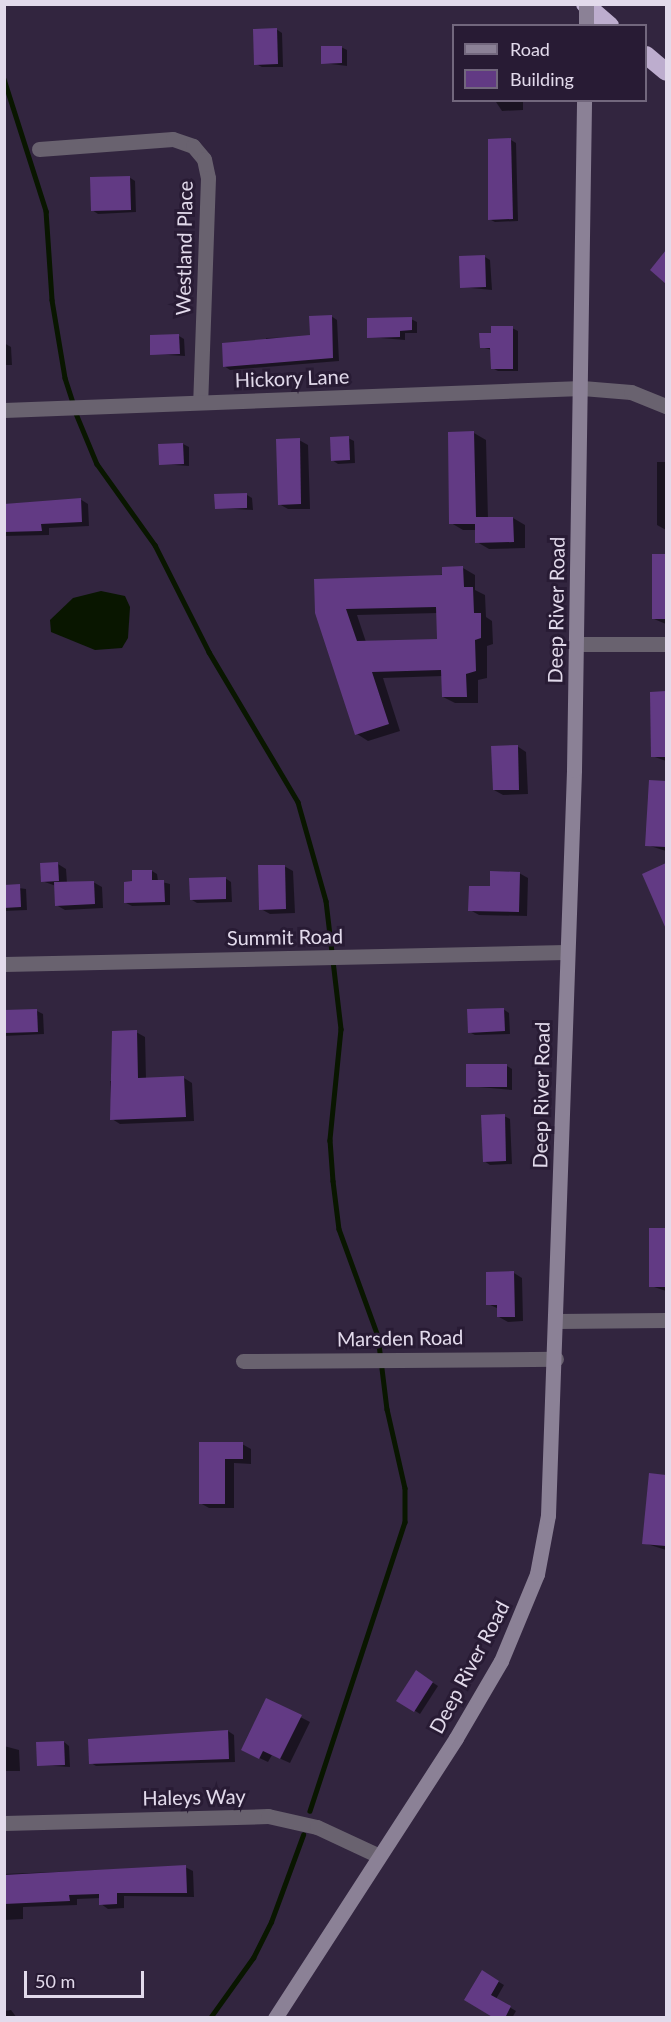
<!DOCTYPE html>
<style>
body{margin:0}
#map{position:relative;width:671px;height:2022px;overflow:hidden;background:#32253f;font-family:Lato,sans-serif}
div>[style]{position:absolute}
.water>*{inset:0;background:#091600}
.shadow>*{inset:0;background:#0007}
.stream>*{height:4.5px;margin:-2.25px;padding:0 2.25px;transform-origin:2.25px;border-radius:2.25px;background:#091600}
.building>*{inset:0;background:#623a84}
.street>*{height:15px;margin:-7.5px;padding:0 7.5px;transform-origin:7.5px;border-radius:7.5px;background:#69626f}
.secondary>*{height:15px;margin:-7.5px;padding:0 7.5px;transform-origin:7.5px;border-radius:7.5px;background:#8b8196}
.highway>*{height:18px;margin:-9px;padding:0 9px;transform-origin:9px;border-radius:9px;background:#bdadce}
.secondary-bridge>*{height:15px;margin:-7.5px;padding:0 7.5px;transform-origin:7.5px;border-radius:7.5px;background:#8b8196}
span{translate:-50% -50%;white-space:nowrap;text-align:center;line-height:1.15;-webkit-text-stroke:6px #281b34;paint-order:stroke}
.street-label{font-size:20px;color:#e2daeb}
.frame{position:absolute;inset:0;border:6px solid #e2daeb;pointer-events:none}
.legend{position:absolute;left:452px;top:24px;width:195px;height:78px;box-sizing:border-box;background:#281b34;border:2px solid #72677d;margin:0;padding:8px 10px;list-style:none;font-size:18px;color:#e2daeb}
.legend li{display:flex;align-items:center;gap:12px;height:30px}
.legend b{width:30px;border:2px solid #72677d}
.scale{position:absolute;left:24px;top:1971px;width:120px;height:27px;box-sizing:border-box;border:3px solid #e2daeb;border-top:0;padding-left:8px;font-size:18px;line-height:21px;white-space:nowrap;color:#e2daeb;-webkit-text-stroke:4px #281b34;paint-order:stroke}
</style>
<div id="map">
<div class="water">
<div style="clip-path:polygon(101px 591px,125px 596px,130px 607px,128px 638px,122px 648px,95px 650px,51px 632px,50px 620px,73px 598px)"></div>
</div>
<div class="shadow">
<div style="clip-path:polygon(276px 29px,282px 33px,283px 67px,262px 67px,256px 64px)"></div>
<div style="clip-path:polygon(341px 47px,347px 50px,347px 66px,323px 63px)"></div>
<div style="clip-path:polygon(487px 100px,523px 100px,523px 110px,502px 111px,496px 102px)"></div>
<div style="clip-path:polygon(511px 140px,516px 143px,518px 221px,495px 222px,489px 219px)"></div>
<div style="clip-path:polygon(129px 177px,135px 181px,136px 212px,98px 214px,92px 210px)"></div>
<div style="clip-path:polygon(485px 257px,490px 260px,492px 290px,461px 287px)"></div>
<div style="clip-path:polygon(331px 316px,337px 320px,339px 361px,230px 370px,224px 366px,266px 343px,266px 338px,312px 337px)"></div>
<div style="clip-path:polygon(411px 319px,417px 322px,417px 333px,405px 333px,405px 340px,369px 337px)"></div>
<div style="clip-path:polygon(512px 328px,518px 331px,518px 371px,498px 371px,492px 368px,492px 350px,481px 347px,493px 334px)"></div>
<div style="clip-path:polygon(179px 336px,184px 339px,185px 356px,152px 354px)"></div>
<div style="clip-path:polygon(4px 343px,11px 347px,12px 365px,4px 365px)"></div>
<div style="clip-path:polygon(449px 433px,474px 433px,486px 440px,488px 519px,513px 518px,525px 525px,525px 548px,489px 549px,477px 542px,476px 530px,463px 530px,451px 523px)"></div>
<div style="clip-path:polygon(348px 438px,354px 441px,355px 463px,338px 464px,332px 460px)"></div>
<div style="clip-path:polygon(299px 440px,308px 445px,310px 509px,288px 509px,279px 504px)"></div>
<div style="clip-path:polygon(183px 444px,189px 447px,189px 466px,161px 464px)"></div>
<div style="clip-path:polygon(657px 462px,666px 462px,666px 530px,657px 525px)"></div>
<div style="clip-path:polygon(247px 495px,252px 498px,253px 510px,216px 508px)"></div>
<div style="clip-path:polygon(80px 499px,88px 504px,89px 526px,49px 528px,49px 535px,4px 536px,4px 505px)"></div>
<div style="clip-path:polygon(653px 555px,666px 555px,666px 624px,654px 619px)"></div>
<div style="clip-path:polygon(evenodd,463px 568px,475px 575px,475px 590px,485px 595px,486px 617px,492px 621px,493px 644px,487px 646px,487px 678px,478px 680px,478px 703px,455px 703px,443px 697px,443px 676px,383px 678px,400px 731px,368px 741px,357px 734px,316px 613px,463px 568px,438px 613px,439px 640px,366px 642px,357px 615px,438px 613px)"></div>
<div style="clip-path:polygon(651px 693px,666px 693px,666px 761px,652px 756px)"></div>
<div style="clip-path:polygon(517px 746px,526px 752px,528px 794px,503px 795px,494px 790px)"></div>
<div style="clip-path:polygon(650px 781px,666px 782px,666px 851px,647px 845px)"></div>
<div style="clip-path:polygon(58px 864px,66px 869px,67px 883px,93px 882px,102px 887px,103px 908px,65px 910px,56px 905px,56px 886px,42px 881px)"></div>
<div style="clip-path:polygon(666px 864px,666px 925px,644px 875px)"></div>
<div style="clip-path:polygon(284px 866px,293px 871px,295px 913px,270px 914px,261px 909px)"></div>
<div style="clip-path:polygon(152px 871px,157px 874px,158px 881px,170px 884px,170px 905px,132px 906px,126px 903px,134px 883px)"></div>
<div style="clip-path:polygon(519px 873px,528px 878px,527px 916px,479px 915px,470px 910px,491px 887px)"></div>
<div style="clip-path:polygon(225px 878px,231px 882px,232px 902px,197px 903px,192px 900px)"></div>
<div style="clip-path:polygon(4px 886px,26px 889px,27px 910px,4px 911px)"></div>
<div style="clip-path:polygon(503px 1009px,509px 1013px,510px 1034px,475px 1035px,469px 1032px)"></div>
<div style="clip-path:polygon(37px 1011px,43px 1014px,44px 1034px,4px 1036px,4px 1012px)"></div>
<div style="clip-path:polygon(136px 1032px,145px 1037px,146px 1079px,184px 1078px,192px 1083px,194px 1121px,120px 1124px,112px 1119px,110px 1081px,115px 1081px)"></div>
<div style="clip-path:polygon(507px 1066px,512px 1069px,512px 1090px,467px 1086px)"></div>
<div style="clip-path:polygon(504px 1116px,510px 1119px,512px 1164px,490px 1165px,484px 1161px)"></div>
<div style="clip-path:polygon(651px 1230px,666px 1230px,666px 1291px,651px 1286px)"></div>
<div style="clip-path:polygon(514px 1273px,522px 1278px,523px 1321px,508px 1322px,499px 1317px,499px 1309px,488px 1304px)"></div>
<div style="clip-path:polygon(201px 1443px,242px 1444px,251px 1449px,251px 1464px,234px 1463px,234px 1508px,209px 1508px,200px 1503px)"></div>
<div style="clip-path:polygon(650px 1475px,666px 1476px,666px 1550px,644px 1543px)"></div>
<div style="clip-path:polygon(417px 1672px,438px 1686px,420px 1714px,398px 1700px)"></div>
<div style="clip-path:polygon(267px 1700px,310px 1722px,290px 1763px,272px 1755px,268px 1762px,251px 1754px)"></div>
<div style="clip-path:polygon(228px 1731px,234px 1735px,235px 1762px,96px 1766px,91px 1763px)"></div>
<div style="clip-path:polygon(64px 1742px,69px 1746px,70px 1767px,39px 1765px)"></div>
<div style="clip-path:polygon(4px 1746px,19px 1750px,20px 1771px,4px 1771px)"></div>
<div style="clip-path:polygon(185px 1867px,193px 1871px,194px 1897px,124px 1896px,124px 1908px,108px 1909px,101px 1904px,101px 1898px,77px 1899px,77px 1905px,23px 1907px,23px 1919px,4px 1920px,4px 1874px)"></div>
<div style="clip-path:polygon(482px 1972px,504px 1985px,496px 1999px,516px 2011px,512px 2018px,497px 2018px)"></div>
<div style="clip-path:polygon(11px 2010px,17px 2018px,4px 2018px,4px 2011px)"></div>
</div>
<div class="stream">
<div style="left:4px;top:79px;width:139px;rotate:72.3deg"></div>
<div style="left:46px;top:211px;width:89px;rotate:86.1deg"></div>
<div style="left:52px;top:300px;width:79px;rotate:80.5deg"></div>
<div style="left:65px;top:378px;width:26px;rotate:72deg"></div>
<div style="left:75px;top:411px;width:57px;rotate:67.5deg"></div>
<div style="left:97px;top:464px;width:100px;rotate:54.4deg"></div>
<div style="left:155px;top:545px;width:120px;rotate:63.2deg"></div>
<div style="left:209px;top:652px;width:174px;rotate:59.3deg"></div>
<div style="left:298px;top:802px;width:103px;rotate:74.2deg"></div>
<div style="left:326px;top:901px;width:129px;rotate:83.3deg"></div>
<div style="left:341px;top:1029px;width:112px;rotate:95.7deg"></div>
<div style="left:330px;top:1140px;width:41px;rotate:85.8deg"></div>
<div style="left:333px;top:1181px;width:48px;rotate:82.9deg"></div>
<div style="left:339px;top:1229px;width:114px;rotate:70deg"></div>
<div style="left:378px;top:1336px;width:74px;rotate:83deg"></div>
<div style="left:387px;top:1409px;width:81px;rotate:77.2deg"></div>
<div style="left:405px;top:1488px;width:34px;rotate:90deg"></div>
<div style="left:405px;top:1522px;width:304px;rotate:108.2deg"></div>
<div style="left:210px;top:2018px;width:74px;rotate:-54.4deg"></div>
<div style="left:253px;top:1958px;width:40px;rotate:-63.4deg"></div>
<div style="left:271px;top:1922px;width:93px;rotate:-69.8deg"></div>
</div>
<div class="building">
<div style="clip-path:polygon(277px 28px,278px 64px,254px 65px,253px 29px)"></div>
<div style="clip-path:polygon(321px 46px,342px 46px,342px 63px,321px 64px)"></div>
<div style="clip-path:polygon(511px 138px,513px 219px,488px 220px,488px 139px)"></div>
<div style="clip-path:polygon(130px 176px,131px 210px,91px 211px,90px 177px)"></div>
<div style="clip-path:polygon(666px 250px,666px 284px,650px 270px)"></div>
<div style="clip-path:polygon(485px 255px,486px 287px,460px 288px,459px 256px)"></div>
<div style="clip-path:polygon(332px 315px,333px 358px,223px 367px,222px 343px,310px 335px,309px 316px)"></div>
<div style="clip-path:polygon(412px 317px,412px 330px,400px 331px,400px 337px,367px 338px,367px 318px)"></div>
<div style="clip-path:polygon(491px 326px,513px 326px,513px 369px,491px 369px,490px 348px,480px 348px,479px 333px,491px 333px)"></div>
<div style="clip-path:polygon(179px 334px,180px 354px,150px 355px,150px 335px)"></div>
<div style="clip-path:polygon(474px 431px,476px 517px,513px 517px,514px 542px,475px 543px,475px 524px,449px 524px,448px 432px)"></div>
<div style="clip-path:polygon(349px 436px,350px 460px,331px 461px,330px 437px)"></div>
<div style="clip-path:polygon(300px 438px,301px 504px,278px 505px,276px 439px)"></div>
<div style="clip-path:polygon(183px 443px,184px 464px,159px 465px,158px 444px)"></div>
<div style="clip-path:polygon(247px 493px,247px 508px,215px 509px,214px 494px)"></div>
<div style="clip-path:polygon(81px 498px,82px 522px,41px 524px,42px 531px,4px 532px,4px 504px)"></div>
<div style="clip-path:polygon(652px 554px,666px 554px,666px 619px,652px 619px)"></div>
<div style="clip-path:polygon(evenodd,463px 566px,464px 587px,473px 587px,474px 613px,481px 613px,481px 638px,475px 640px,476px 671px,466px 674px,467px 697px,442px 697px,441px 670px,372px 672px,389px 724px,355px 735px,315px 613px,314px 579px,442px 575px,442px 567px,463px 566px,436px 607px,437px 639px,357px 641px,346px 609px,436px 607px)"></div>
<div style="clip-path:polygon(666px 691px,666px 757px,651px 757px,650px 692px)"></div>
<div style="clip-path:polygon(518px 745px,519px 790px,493px 790px,491px 746px)"></div>
<div style="clip-path:polygon(649px 780px,666px 781px,666px 847px,645px 846px)"></div>
<div style="clip-path:polygon(58px 862px,59px 881px,41px 882px,40px 863px)"></div>
<div style="clip-path:polygon(666px 863px,666px 929px,642px 874px)"></div>
<div style="clip-path:polygon(258px 865px,285px 865px,286px 909px,259px 910px)"></div>
<div style="clip-path:polygon(132px 870px,152px 870px,152px 880px,164px 880px,165px 902px,124px 903px,124px 882px,132px 881px)"></div>
<div style="clip-path:polygon(490px 871px,520px 872px,519px 912px,468px 911px,469px 886px,490px 886px)"></div>
<div style="clip-path:polygon(226px 877px,226px 899px,190px 900px,189px 878px)"></div>
<div style="clip-path:polygon(94px 881px,95px 904px,55px 906px,54px 882px)"></div>
<div style="clip-path:polygon(20px 884px,21px 907px,4px 908px,4px 885px)"></div>
<div style="clip-path:polygon(504px 1008px,505px 1031px,468px 1033px,467px 1009px)"></div>
<div style="clip-path:polygon(37px 1009px,38px 1032px,4px 1033px,4px 1010px)"></div>
<div style="clip-path:polygon(137px 1030px,138px 1078px,184px 1076px,186px 1117px,110px 1120px,112px 1031px)"></div>
<div style="clip-path:polygon(466px 1064px,507px 1064px,507px 1087px,466px 1087px)"></div>
<div style="clip-path:polygon(505px 1114px,506px 1161px,483px 1162px,481px 1115px)"></div>
<div style="clip-path:polygon(649px 1228px,666px 1228px,666px 1287px,649px 1287px)"></div>
<div style="clip-path:polygon(514px 1271px,515px 1317px,497px 1317px,497px 1305px,486px 1305px,486px 1272px)"></div>
<div style="clip-path:polygon(199px 1442px,243px 1442px,243px 1459px,225px 1459px,225px 1504px,199px 1504px)"></div>
<div style="clip-path:polygon(649px 1473px,666px 1475px,666px 1546px,642px 1544px)"></div>
<div style="clip-path:polygon(416px 1670px,433px 1682px,414px 1712px,396px 1701px)"></div>
<div style="clip-path:polygon(266px 1698px,302px 1715px,280px 1759px,263px 1751px,259px 1759px,241px 1750px)"></div>
<div style="clip-path:polygon(228px 1730px,229px 1759px,89px 1764px,88px 1739px)"></div>
<div style="clip-path:polygon(64px 1741px,65px 1765px,37px 1766px,36px 1742px)"></div>
<div style="clip-path:polygon(186px 1865px,187px 1893px,117px 1893px,117px 1904px,99px 1905px,99px 1894px,69px 1895px,70px 1901px,4px 1904px,4px 1875px)"></div>
<div style="clip-path:polygon(482px 1970px,499px 1981px,491px 1995px,511px 2006px,505px 2018px,494px 2018px,464px 2000px)"></div>
</div>
<div class="street">
<div style="left:39px;top:149px;width:134px;rotate:-4.3deg"></div>
<div style="left:173px;top:139px;width:21px;rotate:19deg"></div>
<div style="left:193px;top:146px;width:17px;rotate:50deg"></div>
<div style="left:204px;top:159px;width:19px;rotate:78deg"></div>
<div style="left:208px;top:178px;width:224px;rotate:92deg"></div>
<div style="left:4px;top:410px;width:578px;rotate:-2.18deg"></div>
<div style="left:582px;top:388px;width:49px;rotate:4.7deg"></div>
<div style="left:631px;top:392px;width:38px;rotate:22deg"></div>
<div style="left:577px;top:644px;width:89px"></div>
<div style="left:4px;top:964px;width:562px;rotate:-1.22deg"></div>
<div style="left:557px;top:1321px;width:109px;rotate:-0.5deg"></div>
<div style="left:243px;top:1361px;width:313px;rotate:-0.4deg"></div>
<div style="left:4px;top:1823px;width:264px;rotate:-1.5deg"></div>
<div style="left:268px;top:1816px;width:50px;rotate:12.7deg"></div>
<div style="left:317px;top:1827px;width:66px;rotate:25deg"></div>
</div>
<div class="secondary">
<div style="left:275px;top:2018px;width:333px;rotate:-57.1deg"></div>
<div style="left:456px;top:1738px;width:89px;rotate:-59.7deg"></div>
<div style="left:501px;top:1661px;width:94px;rotate:-67.5deg"></div>
<div style="left:537px;top:1574px;width:60px;rotate:-79.4deg"></div>
<div style="left:548px;top:1515px;width:745px;rotate:-88deg"></div>
<div style="left:574px;top:770px;width:670px;rotate:-89.14deg"></div>
</div>
<div class="highway">
<div style="left:585px;top:4px;width:33px;rotate:41deg"></div>
<div style="left:646px;top:55px;width:26px;rotate:40deg"></div>
</div>
<div class="secondary-bridge">
<div style="left:586px;top:26px;width:22px;rotate:-90deg"></div>
</div>
<div class="street-label">
<span style="left:184px;top:248px;rotate:-89deg">Westland Place</span>
<span style="left:292px;top:378px;rotate:-2deg">Hickory Lane</span>
<span style="left:556px;top:610px;rotate:-89deg">Deep River Road</span>
<span style="left:285px;top:937px;rotate:-1deg">Summit Road</span>
<span style="left:541px;top:1095px;rotate:-89deg">Deep River Road</span>
<span style="left:400px;top:1338px;rotate:-1deg">Marsden Road</span>
<span style="left:469px;top:1667px;rotate:-62deg">Deep River Road</span>
<span style="left:194px;top:1797px;rotate:-1deg">Haleys Way</span>
</div>
<div class="frame"></div>
<ul class="legend">
<li><b style="height:8px;background:#8b8196"></b>Road</li>
<li><b style="height:16px;background:#623a84"></b>Building</li>
</ul>
<div class="scale">50 m</div>
</div>
